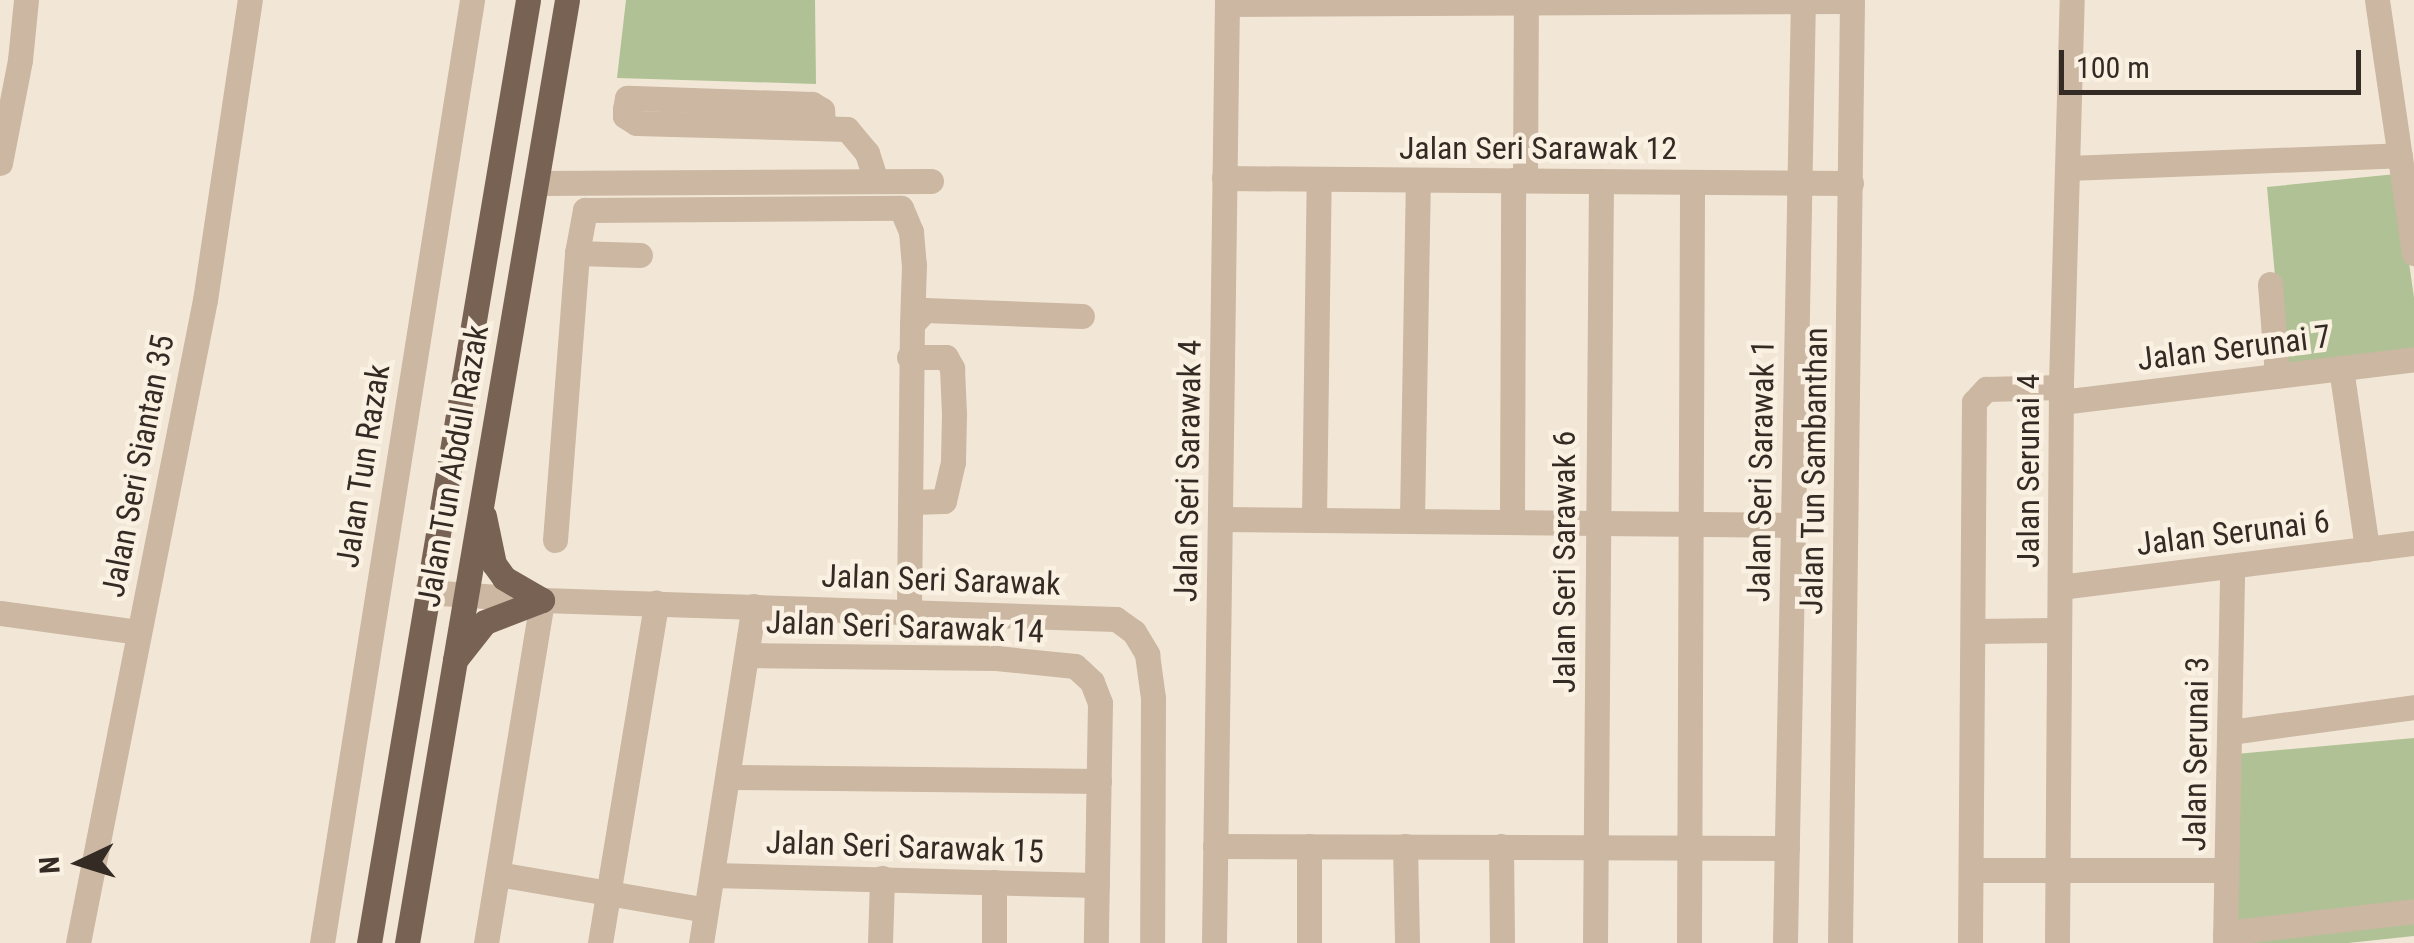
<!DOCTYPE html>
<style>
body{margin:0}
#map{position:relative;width:2414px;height:943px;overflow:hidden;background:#f2e7d6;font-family:"Roboto Condensed",sans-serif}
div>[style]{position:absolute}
.green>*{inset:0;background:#b0c295}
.minor>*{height:25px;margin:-12.5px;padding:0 12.5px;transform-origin:12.5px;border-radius:12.5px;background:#cbb7a2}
.major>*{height:25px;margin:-12.5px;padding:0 12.5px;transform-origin:12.5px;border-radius:12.5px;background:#786254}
span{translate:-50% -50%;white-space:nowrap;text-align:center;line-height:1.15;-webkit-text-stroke:9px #faf1e2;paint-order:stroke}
.street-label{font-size:32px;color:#352b25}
.north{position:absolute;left:30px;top:813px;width:100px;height:100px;-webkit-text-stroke:8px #faf1e2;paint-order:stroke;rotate:266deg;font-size:28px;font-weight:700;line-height:40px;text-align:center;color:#352b25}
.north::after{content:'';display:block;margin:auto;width:35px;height:45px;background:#352b25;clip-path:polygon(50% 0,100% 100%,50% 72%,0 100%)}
.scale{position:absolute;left:2059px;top:50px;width:302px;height:45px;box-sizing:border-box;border:5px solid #352b25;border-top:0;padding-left:12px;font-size:30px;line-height:35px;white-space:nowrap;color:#352b25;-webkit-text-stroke:8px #faf1e2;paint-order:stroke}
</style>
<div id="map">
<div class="green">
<div style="clip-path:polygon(626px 0,815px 0,816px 84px,617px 78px)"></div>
<div style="clip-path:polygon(2396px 174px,2414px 297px,2414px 350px,2283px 365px,2267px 187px)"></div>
<div style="clip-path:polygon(2414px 738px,2414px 936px,2348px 943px,2231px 943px,2236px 754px)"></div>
</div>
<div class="minor">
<div style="left:2377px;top:0;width:256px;rotate:81.7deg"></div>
<div style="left:1227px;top:4px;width:625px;rotate:-0.28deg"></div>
<div style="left:823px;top:127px;width:17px;rotate:-93deg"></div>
<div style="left:822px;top:110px;width:12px;rotate:-149deg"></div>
<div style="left:812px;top:104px;width:185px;rotate:-178.1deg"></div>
<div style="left:627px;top:98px;width:11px;rotate:100deg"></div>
<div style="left:625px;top:109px;width:7px;rotate:90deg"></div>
<div style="left:625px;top:116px;width:13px;rotate:32deg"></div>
<div style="left:636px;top:123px;width:211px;rotate:1.6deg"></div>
<div style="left:847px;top:129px;width:31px;rotate:50deg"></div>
<div style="left:867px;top:153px;width:29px;rotate:72deg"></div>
<div style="left:0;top:163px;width:105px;rotate:-79deg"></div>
<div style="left:20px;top:60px;width:60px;rotate:-84.3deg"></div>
<div style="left:2068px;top:168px;width:332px;rotate:-2.2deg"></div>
<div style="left:1224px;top:178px;width:627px;rotate:0.46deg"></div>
<div style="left:1525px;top:180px;width:178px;rotate:-89.7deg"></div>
<div style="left:536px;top:183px;width:395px;rotate:-0.3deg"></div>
<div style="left:577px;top:253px;width:63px;rotate:1.8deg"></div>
<div style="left:2270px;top:284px;width:92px;rotate:85.6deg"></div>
<div style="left:909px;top:357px;width:37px"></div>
<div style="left:946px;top:357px;width:13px;rotate:61deg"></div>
<div style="left:952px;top:368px;width:46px;rotate:87.5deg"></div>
<div style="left:954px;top:414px;width:48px;rotate:91.2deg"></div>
<div style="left:953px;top:462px;width:40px;rotate:103deg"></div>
<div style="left:944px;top:501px;width:32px;rotate:178deg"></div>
<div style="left:2341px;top:368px;width:183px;rotate:81.8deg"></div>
<div style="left:2061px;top:402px;width:356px;rotate:-6.9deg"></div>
<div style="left:1314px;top:518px;width:339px;rotate:-89.2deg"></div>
<div style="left:1412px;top:518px;width:338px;rotate:-89deg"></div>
<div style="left:1220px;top:519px;width:573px;rotate:0.6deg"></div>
<div style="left:1512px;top:521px;width:341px;rotate:-89.8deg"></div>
<div style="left:555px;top:540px;width:288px;rotate:-85.6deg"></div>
<div style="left:577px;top:253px;width:44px;rotate:-79.5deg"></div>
<div style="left:585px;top:210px;width:316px;rotate:-0.4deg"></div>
<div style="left:901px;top:208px;width:26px;rotate:67deg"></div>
<div style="left:911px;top:232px;width:33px;rotate:85deg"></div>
<div style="left:914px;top:265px;width:59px;rotate:91.9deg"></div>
<div style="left:2060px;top:587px;width:357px;rotate:-7.1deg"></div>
<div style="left:426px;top:592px;width:116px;rotate:3.9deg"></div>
<div style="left:542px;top:600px;width:574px;rotate:1.9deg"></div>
<div style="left:1116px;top:619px;width:22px;rotate:36deg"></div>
<div style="left:1134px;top:632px;width:26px;rotate:59deg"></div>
<div style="left:1147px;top:654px;width:44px;rotate:82.2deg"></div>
<div style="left:1153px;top:698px;width:245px;rotate:90.2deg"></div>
<div style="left:909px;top:609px;width:285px;rotate:-89.4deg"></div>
<div style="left:912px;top:324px;width:19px;rotate:-47deg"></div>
<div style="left:925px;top:310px;width:157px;rotate:2.2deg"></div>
<div style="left:0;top:613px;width:139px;rotate:7.8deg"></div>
<div style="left:1975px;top:631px;width:84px;rotate:-0.7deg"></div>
<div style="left:748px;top:655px;width:248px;rotate:0.7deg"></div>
<div style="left:996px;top:658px;width:79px;rotate:5.8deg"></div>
<div style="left:1075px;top:666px;width:23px;rotate:43deg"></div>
<div style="left:1092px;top:682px;width:22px;rotate:69deg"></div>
<div style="left:1100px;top:703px;width:240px;rotate:91deg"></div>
<div style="left:2230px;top:732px;width:186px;rotate:-7.7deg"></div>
<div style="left:728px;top:777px;width:371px;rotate:0.6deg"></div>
<div style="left:1215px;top:846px;width:572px;rotate:0.2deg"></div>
<div style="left:1405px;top:846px;width:97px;rotate:88.8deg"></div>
<div style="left:1501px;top:846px;width:97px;rotate:89.4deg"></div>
<div style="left:1971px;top:870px;width:254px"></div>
<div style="left:498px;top:874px;width:211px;rotate:9.8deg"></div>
<div style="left:712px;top:875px;width:385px;rotate:1.5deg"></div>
<div style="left:2225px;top:933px;width:190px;rotate:-6.6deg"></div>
<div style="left:78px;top:943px;width:655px;rotate:-78.83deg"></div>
<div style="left:205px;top:300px;width:303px;rotate:-81.5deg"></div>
<div style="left:322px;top:943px;width:955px;rotate:-80.96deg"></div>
<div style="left:486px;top:943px;width:348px;rotate:-80.7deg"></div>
<div style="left:600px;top:943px;width:345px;rotate:-80.6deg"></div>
<div style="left:701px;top:943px;width:341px;rotate:-81.1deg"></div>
<div style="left:880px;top:943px;width:65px;rotate:-88.2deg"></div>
<div style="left:994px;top:943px;width:61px;rotate:-90deg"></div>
<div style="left:1214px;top:943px;width:943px;rotate:-89.21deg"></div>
<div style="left:1309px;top:943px;width:97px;rotate:-90deg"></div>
<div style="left:1595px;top:943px;width:762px;rotate:-89.55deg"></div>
<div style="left:1689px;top:943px;width:761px;rotate:-89.77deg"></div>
<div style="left:1785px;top:943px;width:943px;rotate:-88.91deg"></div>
<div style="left:1840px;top:943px;width:943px;rotate:-89.27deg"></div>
<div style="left:1970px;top:943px;width:541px;rotate:-89.58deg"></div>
<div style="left:1974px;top:402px;width:18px;rotate:-47deg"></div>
<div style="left:1986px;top:389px;width:75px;rotate:-1.5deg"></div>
<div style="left:2057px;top:943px;width:560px;rotate:-89.59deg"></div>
<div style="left:2061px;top:383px;width:383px;rotate:-88.4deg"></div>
<div style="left:2225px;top:943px;width:377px;rotate:-88.9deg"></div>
</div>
<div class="major">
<div style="left:484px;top:516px;width:49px;rotate:78.2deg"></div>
<div style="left:494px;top:564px;width:17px;rotate:54deg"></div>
<div style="left:504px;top:578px;width:44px;rotate:30.1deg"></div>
<div style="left:455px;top:660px;width:48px;rotate:-51.7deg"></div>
<div style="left:485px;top:622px;width:61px;rotate:-21.1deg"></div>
<div style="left:369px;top:943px;width:956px;rotate:-80.43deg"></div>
<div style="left:407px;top:943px;width:956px;rotate:-80.37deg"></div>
</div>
<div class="street-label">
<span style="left:1538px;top:148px">Jalan Seri Sarawak 12</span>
<span style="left:2234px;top:348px;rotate:-7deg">Jalan Serunai 7</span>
<span style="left:138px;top:466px;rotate:-79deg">Jalan Seri Siantan 35</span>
<span style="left:363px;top:466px;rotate:-81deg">Jalan Tun Razak</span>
<span style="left:453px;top:466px;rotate:-80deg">Jalan Tun Abdul Razak</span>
<span style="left:1188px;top:471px;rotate:-89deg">Jalan Seri Sarawak 4</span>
<span style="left:1761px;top:471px;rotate:-89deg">Jalan Seri Sarawak 1</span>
<span style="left:1814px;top:471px;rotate:-89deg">Jalan Tun Sambanthan</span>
<span style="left:2028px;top:471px;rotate:-90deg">Jalan Serunai 4</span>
<span style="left:2233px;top:533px;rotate:-7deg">Jalan Serunai 6</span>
<span style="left:1564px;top:562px;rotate:-90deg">Jalan Seri Sarawak 6</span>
<span style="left:941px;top:580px;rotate:2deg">Jalan Seri Sarawak</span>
<span style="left:905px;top:627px;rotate:2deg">Jalan Seri Sarawak 14</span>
<span style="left:2196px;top:754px;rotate:-89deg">Jalan Serunai 3</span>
<span style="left:905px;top:847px;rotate:2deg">Jalan Seri Sarawak 15</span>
</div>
<div class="north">N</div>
<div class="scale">100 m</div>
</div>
